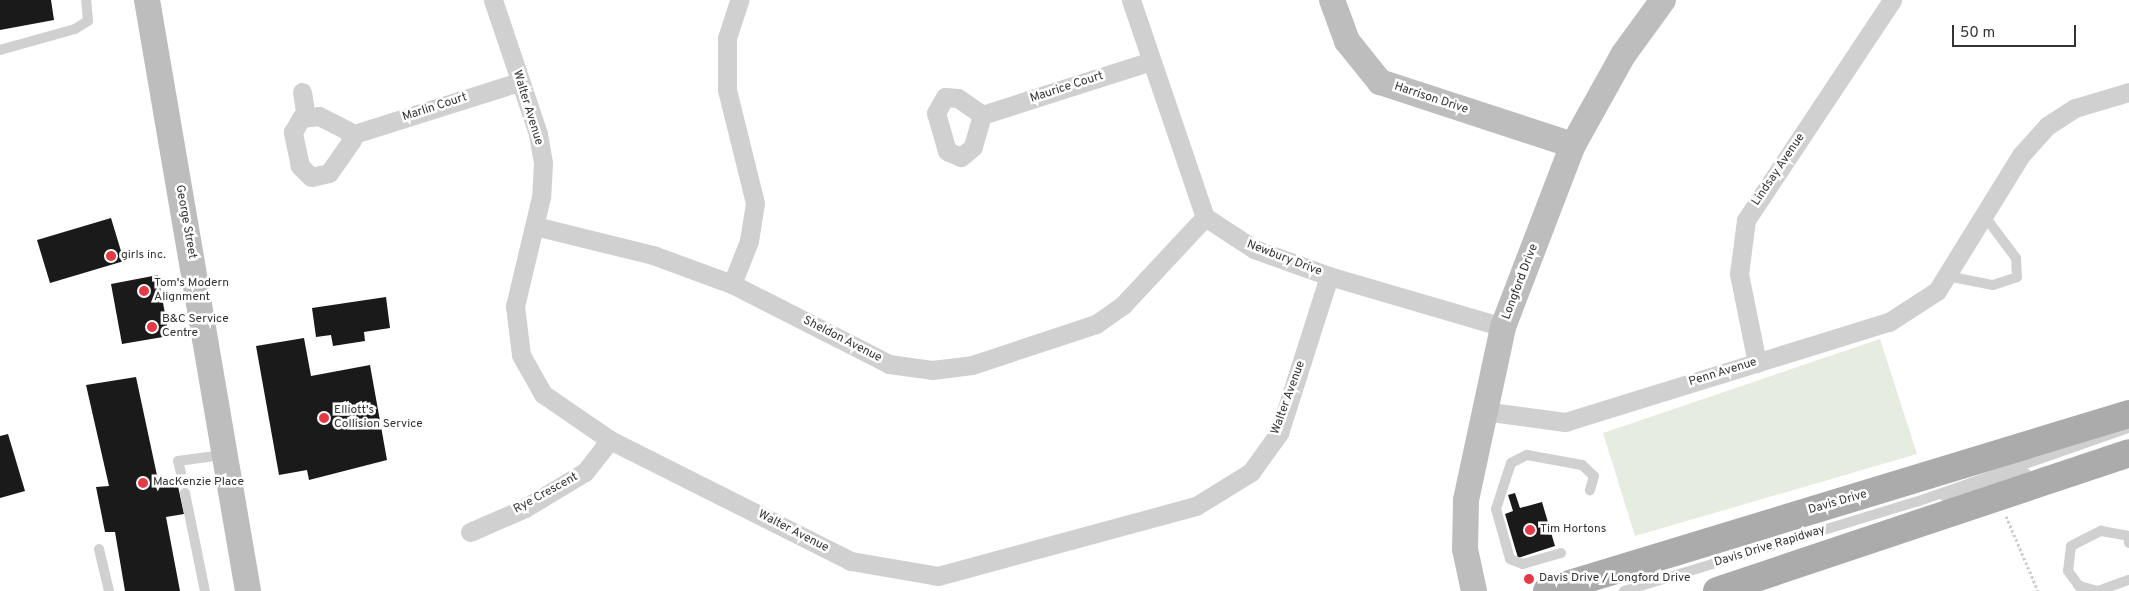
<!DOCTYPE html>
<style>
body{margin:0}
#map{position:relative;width:2129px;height:591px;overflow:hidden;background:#fff;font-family:Overpass,sans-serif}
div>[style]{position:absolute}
.green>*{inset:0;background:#e6ecdf}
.building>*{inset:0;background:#1a1a1a}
.path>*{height:3px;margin-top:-1.5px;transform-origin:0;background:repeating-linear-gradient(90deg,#cdcdcd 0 2.5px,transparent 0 5px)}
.lane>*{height:10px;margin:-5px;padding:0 5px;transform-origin:5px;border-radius:5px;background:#d0d0d0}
.street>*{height:19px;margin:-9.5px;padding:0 9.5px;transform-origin:9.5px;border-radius:9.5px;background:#d0d0d0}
.secondary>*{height:26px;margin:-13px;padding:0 13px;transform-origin:13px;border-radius:13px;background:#bdbdbd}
.primary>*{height:28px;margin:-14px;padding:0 14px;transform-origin:14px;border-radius:14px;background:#ababab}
.dots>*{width:14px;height:14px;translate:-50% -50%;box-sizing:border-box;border:2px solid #fff;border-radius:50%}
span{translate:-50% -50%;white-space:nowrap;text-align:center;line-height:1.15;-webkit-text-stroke:5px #fff;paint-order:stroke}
.street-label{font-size:12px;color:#333}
.poi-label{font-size:12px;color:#333}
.left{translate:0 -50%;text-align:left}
.scale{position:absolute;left:1952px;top:25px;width:124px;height:22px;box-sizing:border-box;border:2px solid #333;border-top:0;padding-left:6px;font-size:15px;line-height:18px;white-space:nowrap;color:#333;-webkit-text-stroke:4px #fff;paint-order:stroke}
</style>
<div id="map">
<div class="green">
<div style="clip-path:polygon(1880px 339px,1917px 454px,1635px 536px,1603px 433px)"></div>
</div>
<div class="building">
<div style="clip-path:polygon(0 0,51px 0,54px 20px,0 30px)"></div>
<div style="clip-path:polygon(111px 218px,124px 261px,50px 283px,37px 240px)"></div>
<div style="clip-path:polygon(158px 275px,169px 336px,122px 344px,111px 284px)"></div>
<div style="clip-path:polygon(386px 297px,390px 328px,364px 332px,365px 341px,333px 346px,331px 335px,316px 337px,312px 308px)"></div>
<div style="clip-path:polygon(304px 338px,311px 376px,370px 365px,387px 460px,309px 480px,307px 470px,279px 475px,256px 346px)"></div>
<div style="clip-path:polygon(136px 377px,158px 480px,176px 477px,184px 514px,166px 517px,180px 591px,125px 591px,115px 532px,105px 532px,96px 487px,109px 486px,86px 385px)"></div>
<div style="clip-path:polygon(8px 434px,25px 491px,0 498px,0 436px)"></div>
<div style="clip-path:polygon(1515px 493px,1520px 508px,1542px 502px,1555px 546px,1518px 558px,1505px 514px,1513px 511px,1508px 495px)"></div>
</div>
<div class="path">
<div style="left:2006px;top:516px;width:82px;rotate:66.9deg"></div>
</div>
<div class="lane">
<div style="left:0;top:50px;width:78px;rotate:-15.6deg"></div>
<div style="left:75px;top:29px;width:15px;rotate:-32deg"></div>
<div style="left:88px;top:21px;width:21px;rotate:-95deg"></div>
<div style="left:1947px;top:276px;width:47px;rotate:11.1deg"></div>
<div style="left:1993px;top:285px;width:25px;rotate:-18deg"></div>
<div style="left:2017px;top:277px;width:19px;rotate:-93deg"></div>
<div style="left:2016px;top:258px;width:50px;rotate:-126.9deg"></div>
<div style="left:181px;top:473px;width:12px;rotate:-104deg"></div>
<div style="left:178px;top:461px;width:45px;rotate:-7.6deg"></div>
<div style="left:185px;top:493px;width:100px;rotate:78.5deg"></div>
<div style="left:1944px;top:496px;width:85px;rotate:-15.7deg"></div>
<div style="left:99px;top:549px;width:43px;rotate:76.6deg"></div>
<div style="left:1561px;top:553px;width:40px;rotate:164deg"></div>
<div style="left:1523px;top:564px;width:14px;rotate:-159deg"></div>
<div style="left:1510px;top:559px;width:52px;rotate:-105.6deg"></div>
<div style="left:1496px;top:509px;width:48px;rotate:-71.9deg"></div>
<div style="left:1511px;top:463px;width:18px;rotate:-27deg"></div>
<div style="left:1527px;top:455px;width:56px;rotate:10.3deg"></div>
<div style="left:1582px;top:465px;width:16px;rotate:43deg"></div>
<div style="left:1594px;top:476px;width:15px;rotate:106deg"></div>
<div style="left:1624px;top:591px;width:305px;rotate:-17deg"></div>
<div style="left:1916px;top:502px;width:225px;rotate:-19.2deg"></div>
<div style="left:2098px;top:591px;width:20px;rotate:-165deg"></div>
<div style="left:2079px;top:586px;width:19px;rotate:-126deg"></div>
<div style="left:2068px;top:571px;width:25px;rotate:-83deg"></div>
<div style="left:2071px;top:546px;width:34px;rotate:-27deg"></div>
<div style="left:2101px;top:531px;width:27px;rotate:10deg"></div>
<div style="left:2128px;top:536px;width:7px;rotate:82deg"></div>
<div style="left:2098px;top:591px;width:33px;rotate:-20deg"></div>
</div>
<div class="street">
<div style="left:493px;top:0;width:141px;rotate:71.4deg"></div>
<div style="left:538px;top:134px;width:29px;rotate:80deg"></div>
<div style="left:543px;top:163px;width:34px;rotate:93deg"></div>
<div style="left:541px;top:197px;width:112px;rotate:103.4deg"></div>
<div style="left:515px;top:306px;width:49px;rotate:83deg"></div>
<div style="left:521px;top:355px;width:45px;rotate:60.6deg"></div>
<div style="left:543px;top:394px;width:81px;rotate:34.5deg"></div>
<div style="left:610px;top:440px;width:270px;rotate:26.7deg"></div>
<div style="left:851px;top:561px;width:88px;rotate:9.8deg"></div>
<div style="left:938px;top:576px;width:267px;rotate:-15.2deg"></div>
<div style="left:1196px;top:506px;width:65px;rotate:-31.7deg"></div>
<div style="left:1251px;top:472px;width:48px;rotate:-54.3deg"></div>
<div style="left:1279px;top:433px;width:165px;rotate:-72.3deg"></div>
<div style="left:1131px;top:0;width:229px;rotate:71.2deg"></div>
<div style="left:1205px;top:217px;width:59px;rotate:33.1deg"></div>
<div style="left:1254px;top:249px;width:80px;rotate:19.8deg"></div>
<div style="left:1329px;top:276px;width:181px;rotate:16.3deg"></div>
<div style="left:302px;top:92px;width:24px;rotate:81deg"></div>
<div style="left:945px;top:97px;width:13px;rotate:4deg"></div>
<div style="left:958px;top:98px;width:29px;rotate:35deg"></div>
<div style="left:982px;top:115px;width:33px;rotate:106deg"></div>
<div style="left:973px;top:147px;width:16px;rotate:140deg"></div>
<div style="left:961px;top:157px;width:15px;rotate:-157deg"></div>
<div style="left:947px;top:151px;width:40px;rotate:-106deg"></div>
<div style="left:936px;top:113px;width:18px;rotate:-61deg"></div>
<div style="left:982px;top:115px;width:177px;rotate:-17.7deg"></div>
<div style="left:319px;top:116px;width:33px;rotate:27deg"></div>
<div style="left:348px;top:131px;width:10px;rotate:66deg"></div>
<div style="left:352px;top:140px;width:40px;rotate:124.9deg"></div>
<div style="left:329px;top:173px;width:18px;rotate:167deg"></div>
<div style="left:311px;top:177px;width:16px;rotate:-135deg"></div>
<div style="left:300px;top:166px;width:35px;rotate:-102deg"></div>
<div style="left:293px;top:132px;width:16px;rotate:-60deg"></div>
<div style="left:301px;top:118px;width:18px;rotate:-6deg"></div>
<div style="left:351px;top:135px;width:176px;rotate:-17.5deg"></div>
<div style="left:535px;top:226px;width:122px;rotate:13.8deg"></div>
<div style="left:653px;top:255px;width:84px;rotate:20.2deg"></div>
<div style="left:732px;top:284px;width:176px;rotate:27deg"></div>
<div style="left:889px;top:364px;width:43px;rotate:7.9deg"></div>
<div style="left:932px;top:370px;width:40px;rotate:-7.1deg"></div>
<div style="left:972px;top:365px;width:131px;rotate:-18.3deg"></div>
<div style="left:1096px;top:324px;width:33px;rotate:-35deg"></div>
<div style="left:1123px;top:305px;width:120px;rotate:-47deg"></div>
<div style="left:732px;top:284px;width:46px;rotate:-68.4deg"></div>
<div style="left:749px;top:241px;width:38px;rotate:-81deg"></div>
<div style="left:755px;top:203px;width:116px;rotate:-103.9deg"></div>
<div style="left:727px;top:90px;width:52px;rotate:-90deg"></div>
<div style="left:727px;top:38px;width:40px;rotate:-72deg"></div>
<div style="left:1757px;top:363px;width:91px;rotate:-101.4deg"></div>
<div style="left:1739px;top:274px;width:54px;rotate:-82.6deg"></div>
<div style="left:1746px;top:220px;width:264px;rotate:-56.4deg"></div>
<div style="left:1483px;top:411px;width:83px;rotate:7.6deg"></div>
<div style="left:1565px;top:422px;width:339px;rotate:-17.2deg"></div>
<div style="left:1889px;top:322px;width:57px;rotate:-32.9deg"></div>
<div style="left:1937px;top:291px;width:160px;rotate:-58.3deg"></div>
<div style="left:2021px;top:155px;width:39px;rotate:-48deg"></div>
<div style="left:2047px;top:126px;width:33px;rotate:-33deg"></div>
<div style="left:2075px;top:108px;width:56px;rotate:-16.5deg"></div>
<div style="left:470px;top:532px;width:60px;rotate:-23.6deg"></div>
<div style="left:525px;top:508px;width:70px;rotate:-31deg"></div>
<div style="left:585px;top:472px;width:41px;rotate:-52deg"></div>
</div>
<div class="secondary">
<div style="left:147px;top:0;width:600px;rotate:80.3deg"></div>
<div style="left:1332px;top:0;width:44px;rotate:69.9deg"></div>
<div style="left:1347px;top:41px;width:53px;rotate:51.2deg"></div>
<div style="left:1380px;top:82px;width:203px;rotate:18.1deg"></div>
<div style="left:1474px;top:591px;width:43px;rotate:-102.1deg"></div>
<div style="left:1465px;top:549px;width:49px;rotate:-88.8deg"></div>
<div style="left:1466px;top:500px;width:177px;rotate:-77.9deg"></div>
<div style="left:1503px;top:327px;width:195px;rotate:-69deg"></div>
<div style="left:1573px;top:145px;width:103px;rotate:-60.9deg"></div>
<div style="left:1623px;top:55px;width:68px;rotate:-54deg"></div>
</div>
<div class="primary">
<div style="left:1547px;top:591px;width:608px;rotate:-16.92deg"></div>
<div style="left:1717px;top:591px;width:434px;rotate:-18.5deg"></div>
</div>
<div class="dots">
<div style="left:111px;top:256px;background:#e63946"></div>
<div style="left:144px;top:291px;background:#e63946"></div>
<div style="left:152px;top:327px;background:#e63946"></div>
<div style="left:324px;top:418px;background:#e63946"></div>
<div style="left:143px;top:483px;background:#e63946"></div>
<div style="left:1530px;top:530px;background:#e63946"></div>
<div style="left:1529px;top:579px;background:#e63946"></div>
</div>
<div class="street-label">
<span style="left:1067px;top:88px;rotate:-18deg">Maurice Court</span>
<span style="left:1431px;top:99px;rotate:18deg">Harrison Drive</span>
<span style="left:435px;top:108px;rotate:-18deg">Marlin Court</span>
<span style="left:527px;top:108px;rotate:73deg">Walter Avenue</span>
<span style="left:1779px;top:170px;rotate:-56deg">Lindsay Avenue</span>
<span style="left:185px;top:222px;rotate:80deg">George Street</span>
<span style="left:1284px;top:259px;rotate:21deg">Newbury Drive</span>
<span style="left:1521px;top:282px;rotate:-69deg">Longford Drive</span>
<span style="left:842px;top:340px;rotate:27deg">Sheldon Avenue</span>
<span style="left:1723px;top:373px;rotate:-17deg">Penn Avenue</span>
<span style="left:1289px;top:398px;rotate:-70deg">Walter Avenue</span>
<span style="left:546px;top:494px;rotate:-29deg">Rye Crescent</span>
<span style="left:1838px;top:503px;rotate:-16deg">Davis Drive</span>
<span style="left:793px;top:532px;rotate:27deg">Walter Avenue</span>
<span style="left:1770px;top:547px;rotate:-17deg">Davis Drive Rapidway</span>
</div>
<div class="poi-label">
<span class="left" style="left:121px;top:256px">girls inc.</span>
<span class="left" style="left:154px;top:291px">Tom's Modern<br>Alignment</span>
<span class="left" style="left:162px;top:327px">B&amp;C Service<br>Centre</span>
<span class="left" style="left:334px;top:418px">Elliott's<br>Collision Service</span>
<span class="left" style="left:153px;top:483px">MacKenzie Place</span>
<span class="left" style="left:1540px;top:530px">Tim Hortons</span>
<span class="left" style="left:1539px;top:579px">Davis Drive / Longford Drive</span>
</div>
<div class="scale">50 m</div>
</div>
